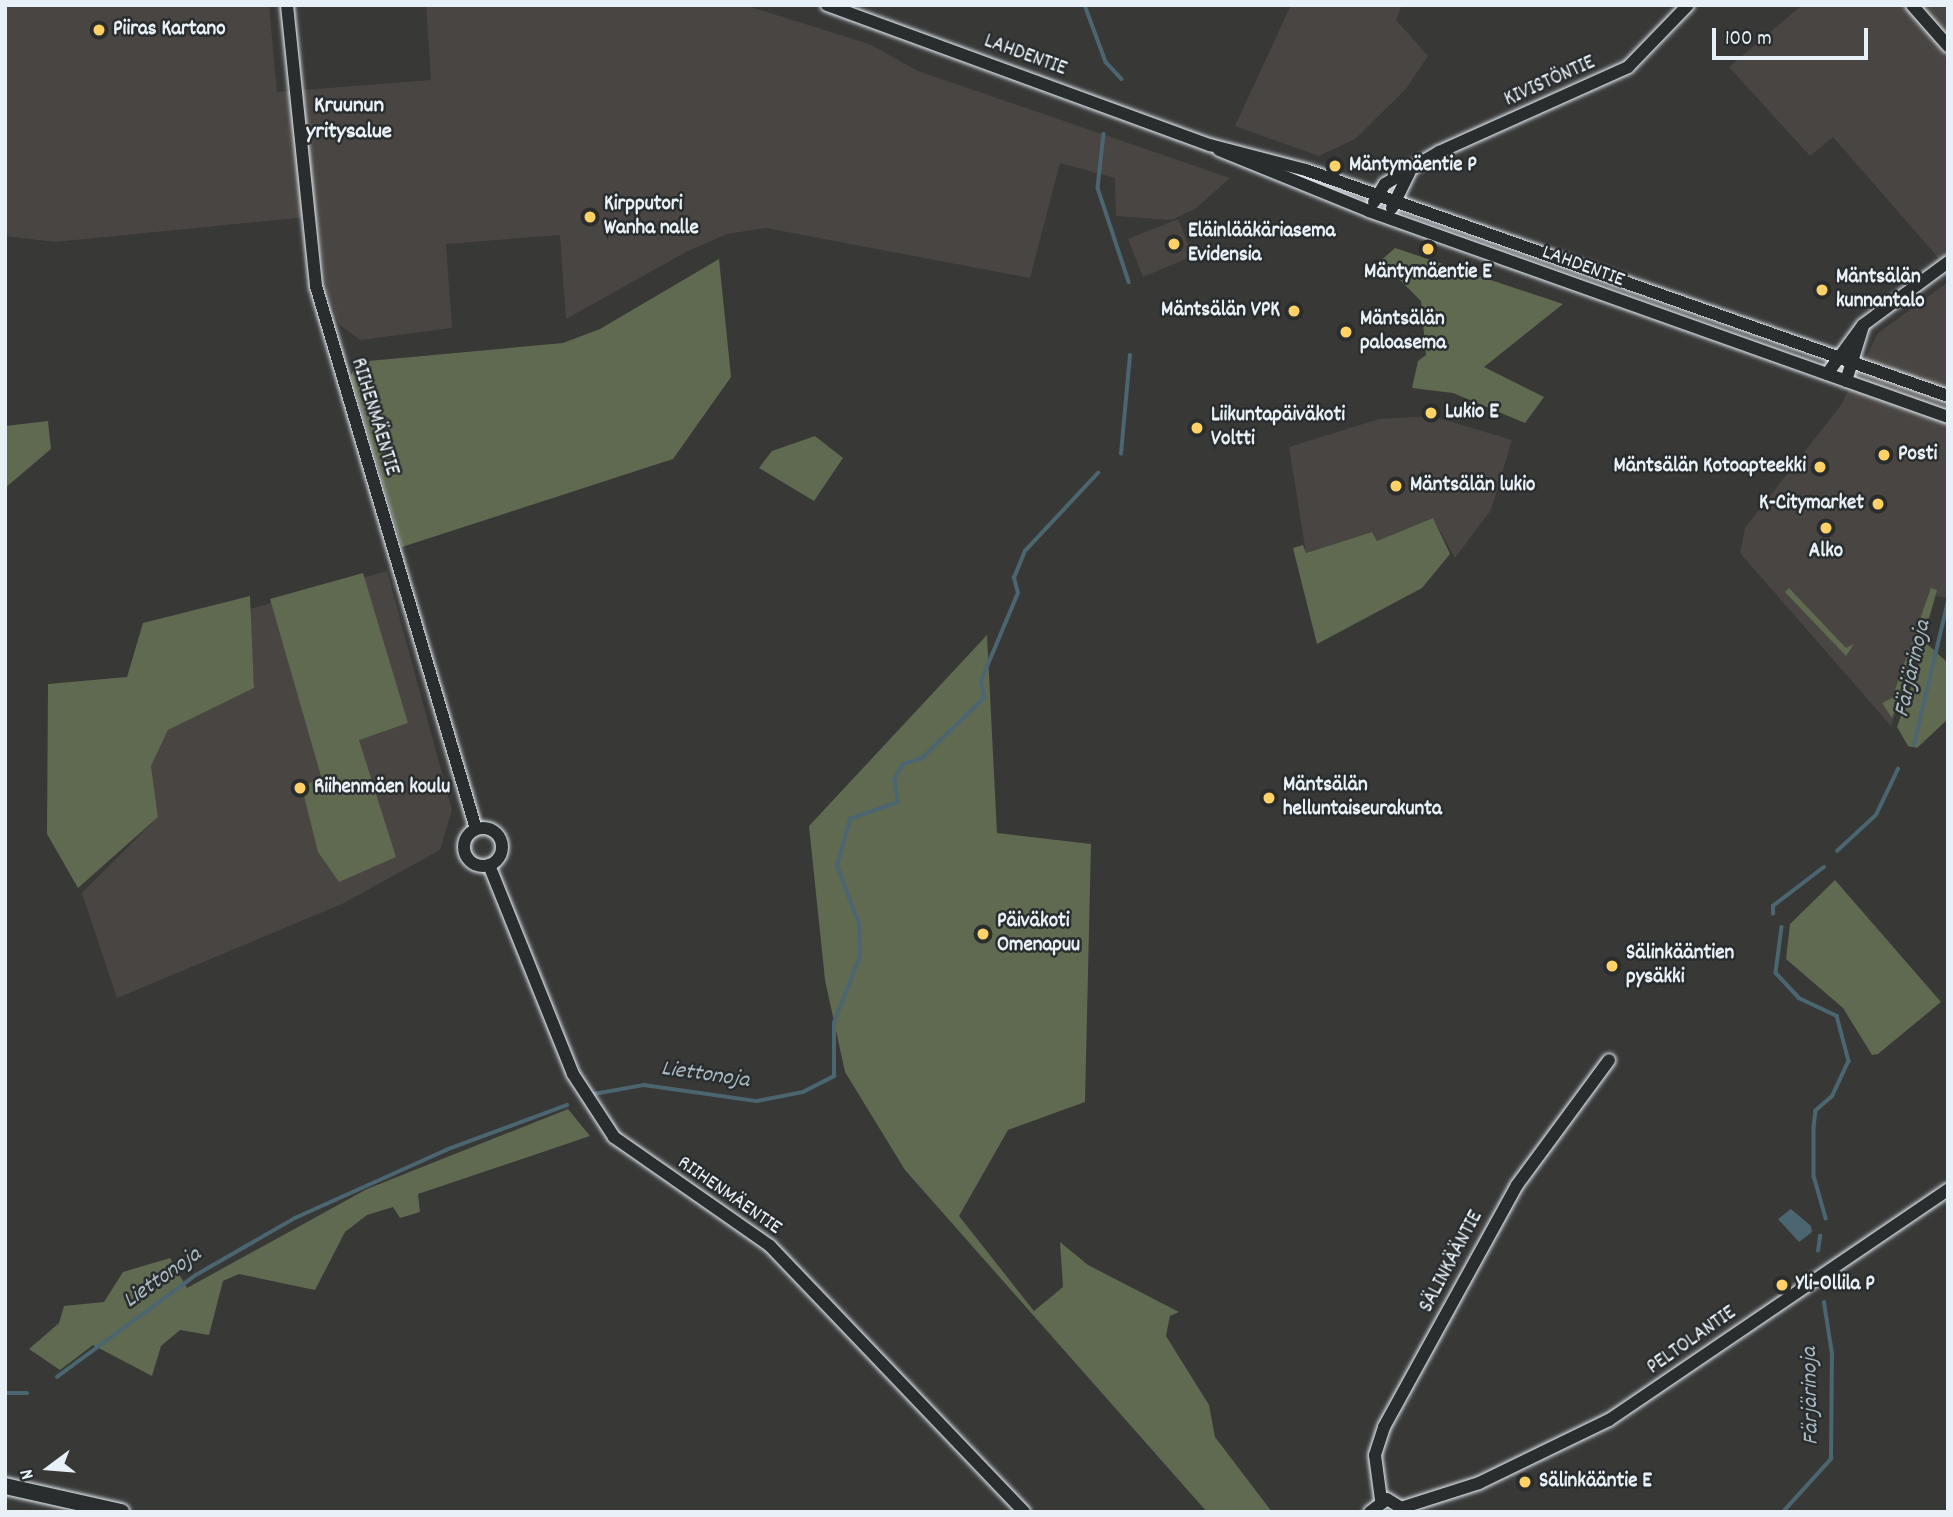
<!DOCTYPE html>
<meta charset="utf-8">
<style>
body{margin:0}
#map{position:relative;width:1953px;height:1517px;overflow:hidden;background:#383837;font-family:Dekko,sans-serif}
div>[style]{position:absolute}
.built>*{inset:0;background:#494542}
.green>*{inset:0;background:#5f6a51}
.water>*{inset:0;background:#4b6670}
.stream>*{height:3.5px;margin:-1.75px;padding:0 1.75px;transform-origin:1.75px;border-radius:1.75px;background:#4b6670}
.roads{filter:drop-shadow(0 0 2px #e8f1f8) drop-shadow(0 0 2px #e8f1f8)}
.secondary>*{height:12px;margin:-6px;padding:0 6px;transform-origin:6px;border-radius:6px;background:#2a2d2e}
.secondary>.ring{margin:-6px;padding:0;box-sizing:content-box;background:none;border:12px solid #2a2d2e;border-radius:50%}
.highway>*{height:16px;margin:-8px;padding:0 8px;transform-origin:8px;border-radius:8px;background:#2a2d2e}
.dots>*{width:19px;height:19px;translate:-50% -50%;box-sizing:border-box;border:4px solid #2a2d2e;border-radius:50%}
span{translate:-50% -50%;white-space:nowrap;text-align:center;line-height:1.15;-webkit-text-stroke:5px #2a2d2e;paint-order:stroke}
.poi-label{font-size:21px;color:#e8f1f8;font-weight:700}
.left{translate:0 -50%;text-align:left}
.right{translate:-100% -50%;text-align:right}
.street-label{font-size:21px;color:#e8f1f8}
.neighbourhood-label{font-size:23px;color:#e8f1f8;font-weight:700}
.water-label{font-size:23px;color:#a9b9c2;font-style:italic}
.frame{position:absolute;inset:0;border:7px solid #e8f1f8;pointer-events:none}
.north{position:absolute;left:14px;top:1433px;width:70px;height:70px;-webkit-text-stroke:5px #2a2d2e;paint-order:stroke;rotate:254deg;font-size:19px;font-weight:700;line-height:28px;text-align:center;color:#e8f1f8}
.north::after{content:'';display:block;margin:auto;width:24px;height:32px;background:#e8f1f8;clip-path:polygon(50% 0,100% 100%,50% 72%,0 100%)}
.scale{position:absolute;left:1712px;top:28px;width:156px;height:32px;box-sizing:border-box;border:4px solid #e8f1f8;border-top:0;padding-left:9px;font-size:21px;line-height:24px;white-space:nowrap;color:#e8f1f8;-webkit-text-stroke:5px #2a2d2e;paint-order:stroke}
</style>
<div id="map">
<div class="built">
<div style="clip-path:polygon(5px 5px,269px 5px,277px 92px,431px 80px,426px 5px,744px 5px,869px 44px,918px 71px,1230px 178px,1195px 209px,1171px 220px,1116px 216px,1115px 178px,1060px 163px,1030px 278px,766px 228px,727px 234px,686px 252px,566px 319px,560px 235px,446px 244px,452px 328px,360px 340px,339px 324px,327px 291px,317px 216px,55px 242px,5px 236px)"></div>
<div style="clip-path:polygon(1291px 5px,1402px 5px,1396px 20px,1428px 56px,1405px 90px,1355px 139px,1319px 156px,1235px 126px)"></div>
<div style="clip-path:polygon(1802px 5px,1948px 5px,1948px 269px,1833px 137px,1810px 156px,1729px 67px)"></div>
<div style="clip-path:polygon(1178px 219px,1193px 256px,1143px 277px,1128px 239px)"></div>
<div style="clip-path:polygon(1948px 282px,1948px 598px,1935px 596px,1891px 726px,1740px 553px,1745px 528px,1841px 405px,1878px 333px)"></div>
<div style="clip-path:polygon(1432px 416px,1512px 440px,1491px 510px,1455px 558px,1433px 518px,1377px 541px,1372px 532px,1306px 553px,1289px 447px,1379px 419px)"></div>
<div style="clip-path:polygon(387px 571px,452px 810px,440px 850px,342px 904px,117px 998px,82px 893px,158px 817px,151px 766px,168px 730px,254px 688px,250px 609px)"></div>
</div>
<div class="green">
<div style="clip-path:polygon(1395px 248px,1563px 304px,1484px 367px,1544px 397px,1525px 423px,1453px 393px,1412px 388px,1418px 361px,1426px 355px,1421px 301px,1399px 279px,1370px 270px)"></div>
<div style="clip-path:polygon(719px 259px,731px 377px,673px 459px,402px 547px,351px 376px,357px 362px,563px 343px,600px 329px)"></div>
<div style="clip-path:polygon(48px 421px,51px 449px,5px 488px,5px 426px)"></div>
<div style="clip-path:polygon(815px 436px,843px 458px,814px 501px,759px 468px,772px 451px)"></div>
<div style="clip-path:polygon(1433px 518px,1450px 554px,1422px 588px,1317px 644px,1293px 548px,1303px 545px,1306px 553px,1372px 532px,1377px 541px)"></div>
<div style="clip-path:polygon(363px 573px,408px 723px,359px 740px,396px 857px,339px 882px,318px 852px,302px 788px,321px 776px,270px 599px)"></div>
<div style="clip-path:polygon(1789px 588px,1846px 648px,1854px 644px,1846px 656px,1785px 592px)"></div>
<div style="clip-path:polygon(1931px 588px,1937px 590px,1930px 615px,1892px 718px,1882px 703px,1892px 698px)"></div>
<div style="clip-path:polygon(250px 596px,254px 688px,168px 730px,151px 766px,158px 817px,78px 888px,47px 834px,48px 684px,127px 677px,143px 623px)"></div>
<div style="clip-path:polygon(987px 635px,997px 833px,1091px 844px,1085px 1102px,1008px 1130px,959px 1216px,1034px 1311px,1063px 1287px,1060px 1242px,1088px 1265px,1179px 1312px,1170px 1316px,1166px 1336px,1209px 1405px,1215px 1437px,1272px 1512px,1207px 1512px,905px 1170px,845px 1072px,825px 980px,809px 826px)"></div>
<div style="clip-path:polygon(1926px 643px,1948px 663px,1948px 719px,1917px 748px,1908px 746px,1897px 727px)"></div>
<div style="clip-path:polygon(1835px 880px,1941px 1002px,1878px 1054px,1872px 1055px,1843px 1008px,1786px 959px,1790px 924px)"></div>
<div style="clip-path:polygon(568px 1109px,590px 1136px,418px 1194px,420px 1212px,400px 1218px,393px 1207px,367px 1215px,345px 1232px,315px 1290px,239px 1274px,223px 1281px,209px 1335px,180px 1330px,161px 1346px,152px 1376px,93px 1345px,60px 1370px,29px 1349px,59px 1323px,64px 1306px,104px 1302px,123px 1272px,170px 1258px,187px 1288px,367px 1189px)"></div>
</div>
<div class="water">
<div style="clip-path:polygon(1791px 1209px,1811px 1226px,1812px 1232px,1799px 1242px,1778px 1219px)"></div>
</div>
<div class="stream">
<div style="left:1085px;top:5px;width:61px;rotate:69.8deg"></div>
<div style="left:1106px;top:62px;width:23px;rotate:47deg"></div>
<div style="left:1104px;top:134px;width:54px;rotate:96.3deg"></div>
<div style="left:1098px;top:188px;width:99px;rotate:71.7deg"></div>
<div style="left:1121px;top:454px;width:99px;rotate:-84.8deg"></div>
<div style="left:1914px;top:745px;width:148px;rotate:-76.7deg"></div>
<div style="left:1837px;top:851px;width:53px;rotate:-42.7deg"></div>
<div style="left:1876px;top:815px;width:51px;rotate:-64.4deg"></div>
<div style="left:1773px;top:914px;width:8px;rotate:-90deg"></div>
<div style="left:1773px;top:906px;width:64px;rotate:-37.4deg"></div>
<div style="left:1782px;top:927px;width:46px;rotate:97.4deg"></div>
<div style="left:1776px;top:973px;width:34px;rotate:47deg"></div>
<div style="left:1799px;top:998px;width:42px;rotate:25.3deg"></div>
<div style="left:1837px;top:1016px;width:47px;rotate:75.1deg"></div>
<div style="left:1849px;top:1061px;width:38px;rotate:115deg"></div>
<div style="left:1833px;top:1096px;width:23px;rotate:139deg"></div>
<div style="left:1816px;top:1111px;width:16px;rotate:97deg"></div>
<div style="left:1814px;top:1127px;width:49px;rotate:90deg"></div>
<div style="left:1814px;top:1176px;width:44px;rotate:74.1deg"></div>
<div style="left:594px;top:1094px;width:51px;rotate:-10.2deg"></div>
<div style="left:644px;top:1085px;width:114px;rotate:8.1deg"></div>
<div style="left:757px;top:1101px;width:47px;rotate:-11.1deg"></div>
<div style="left:803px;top:1092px;width:35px;rotate:-27deg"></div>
<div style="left:834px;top:1076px;width:53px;rotate:-90deg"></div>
<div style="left:834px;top:1023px;width:72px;rotate:-68.8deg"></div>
<div style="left:860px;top:956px;width:32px;rotate:-92deg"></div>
<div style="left:859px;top:924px;width:62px;rotate:-110.8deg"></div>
<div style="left:837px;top:866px;width:49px;rotate:-74.5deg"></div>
<div style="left:850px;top:819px;width:51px;rotate:-19.5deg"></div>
<div style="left:898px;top:802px;width:22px;rotate:-100deg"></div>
<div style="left:894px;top:780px;width:18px;rotate:-61deg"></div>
<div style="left:903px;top:764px;width:19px;rotate:-16deg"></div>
<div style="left:921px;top:759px;width:88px;rotate:-44.1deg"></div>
<div style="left:984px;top:698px;width:17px;rotate:-100deg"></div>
<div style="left:981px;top:681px;width:95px;rotate:-67.2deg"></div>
<div style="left:1018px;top:593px;width:16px;rotate:-105deg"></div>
<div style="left:1014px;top:578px;width:29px;rotate:-68deg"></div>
<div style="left:1025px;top:551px;width:107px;rotate:-46.9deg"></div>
<div style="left:1818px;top:1251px;width:15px;rotate:-82deg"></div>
<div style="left:57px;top:1377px;width:172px;rotate:-36.3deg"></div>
<div style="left:196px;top:1275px;width:114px;rotate:-29.9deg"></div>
<div style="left:295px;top:1218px;width:166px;rotate:-24.2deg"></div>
<div style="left:446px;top:1150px;width:129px;rotate:-20.4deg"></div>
<div style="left:5px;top:1393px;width:22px"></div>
<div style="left:1783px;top:1512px;width:72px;rotate:-47.8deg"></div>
<div style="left:1831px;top:1459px;width:105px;rotate:-89.5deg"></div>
<div style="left:1832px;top:1354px;width:52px;rotate:-98.9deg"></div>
</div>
<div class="roads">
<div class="secondary">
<div style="left:287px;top:5px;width:282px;rotate:84.1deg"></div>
<div style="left:316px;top:286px;width:566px;rotate:73.58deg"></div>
<div style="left:827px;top:5px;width:408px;rotate:20.1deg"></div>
<div style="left:1210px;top:145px;width:99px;rotate:14.6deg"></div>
<div style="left:1306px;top:170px;width:681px;rotate:19.39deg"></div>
<div style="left:1912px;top:5px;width:55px;rotate:48.7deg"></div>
<div style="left:1219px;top:150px;width:162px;rotate:22.1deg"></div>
<div style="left:1369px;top:211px;width:615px;rotate:19.58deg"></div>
<div style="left:1374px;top:202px;width:21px;rotate:-59deg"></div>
<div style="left:1385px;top:184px;width:63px;rotate:-30.7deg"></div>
<div style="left:1439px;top:152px;width:207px;rotate:-24.2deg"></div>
<div style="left:1628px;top:67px;width:86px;rotate:-45.9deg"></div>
<div style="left:1392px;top:208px;width:41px;rotate:-64.1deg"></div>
<div style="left:1827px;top:374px;width:61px;rotate:-53.7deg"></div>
<div style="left:1863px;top:325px;width:106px;rotate:-36.5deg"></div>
<div style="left:1846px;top:381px;width:58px;rotate:-72.8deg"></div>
<div class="ring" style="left:464px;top:828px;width:26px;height:26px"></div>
<div style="left:489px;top:865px;width:225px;rotate:68.1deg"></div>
<div style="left:573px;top:1074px;width:75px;rotate:56.9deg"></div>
<div style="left:614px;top:1137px;width:190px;rotate:34.9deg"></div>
<div style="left:770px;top:1246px;width:368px;rotate:46.3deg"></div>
<div style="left:1381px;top:1500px;width:45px;rotate:-97.6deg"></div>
<div style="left:1375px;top:1455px;width:29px;rotate:-72deg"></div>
<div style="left:1384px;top:1427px;width:276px;rotate:-61.2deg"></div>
<div style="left:1517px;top:1185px;width:155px;rotate:-53.6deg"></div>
<div style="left:1404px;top:1507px;width:79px;rotate:-17.7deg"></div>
<div style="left:1479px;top:1483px;width:144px;rotate:-25.9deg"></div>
<div style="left:1609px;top:1420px;width:410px;rotate:-34.2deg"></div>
<div style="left:1370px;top:1512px;width:21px;rotate:-37deg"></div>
<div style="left:1387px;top:1499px;width:22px;rotate:32deg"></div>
</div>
<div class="highway">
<div style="left:5px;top:1486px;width:119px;rotate:12.6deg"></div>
</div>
</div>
<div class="dots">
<div style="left:99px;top:30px;background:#ffd166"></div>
<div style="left:1335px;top:166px;background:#ffd166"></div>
<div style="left:590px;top:217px;background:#ffd166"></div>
<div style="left:1174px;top:244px;background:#ffd166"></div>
<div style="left:1428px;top:249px;background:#ffd166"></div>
<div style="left:1822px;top:290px;background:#ffd166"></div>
<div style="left:1294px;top:311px;background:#ffd166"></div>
<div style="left:1346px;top:332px;background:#ffd166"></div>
<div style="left:1431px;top:413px;background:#ffd166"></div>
<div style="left:1197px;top:428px;background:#ffd166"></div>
<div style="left:1884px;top:455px;background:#ffd166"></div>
<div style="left:1820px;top:467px;background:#ffd166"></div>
<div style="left:1396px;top:486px;background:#ffd166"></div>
<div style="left:1878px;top:504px;background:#ffd166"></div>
<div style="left:1826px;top:528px;background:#ffd166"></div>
<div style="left:300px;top:788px;background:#ffd166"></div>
<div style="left:1269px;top:798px;background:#ffd166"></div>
<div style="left:983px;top:934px;background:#ffd166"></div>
<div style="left:1612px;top:966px;background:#ffd166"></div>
<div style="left:1782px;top:1285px;background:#ffd166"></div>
<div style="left:1525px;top:1482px;background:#ffd166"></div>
</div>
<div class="poi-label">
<span class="left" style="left:113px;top:30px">Piiras Kartano</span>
<span class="left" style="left:1349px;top:166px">Mäntymäentie P</span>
<span class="left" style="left:604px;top:217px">Kirpputori<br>Wanha nalle</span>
<span class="left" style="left:1188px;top:244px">Eläinlääkäriasema<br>Evidensia</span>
<span style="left:1428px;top:273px">Mäntymäentie E</span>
<span class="left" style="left:1836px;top:290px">Mäntsälän<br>kunnantalo</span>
<span class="right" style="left:1280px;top:311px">Mäntsälän VPK</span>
<span class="left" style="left:1360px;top:332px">Mäntsälän<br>paloasema</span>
<span class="left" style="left:1445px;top:413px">Lukio E</span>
<span class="left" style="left:1211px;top:428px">Liikuntapäiväkoti<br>Voltti</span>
<span class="left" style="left:1898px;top:455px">Posti</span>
<span class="right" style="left:1806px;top:467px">Mäntsälän Kotoapteekki</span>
<span class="left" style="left:1410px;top:486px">Mäntsälän lukio</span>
<span class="right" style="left:1864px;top:504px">K-Citymarket</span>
<span style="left:1826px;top:552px">Alko</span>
<span class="left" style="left:1283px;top:798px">Mäntsälän<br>helluntaiseurakunta</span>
<span class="left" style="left:314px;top:788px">Riihenmäen koulu</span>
<span class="left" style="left:997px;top:934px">Päiväkoti<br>Omenapuu</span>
<span class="left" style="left:1626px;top:966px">Sälinkääntien<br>pysäkki</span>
<span class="left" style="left:1796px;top:1285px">Yli-Ollila P</span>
<span class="left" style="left:1539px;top:1482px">Sälinkääntie E</span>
</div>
<div class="street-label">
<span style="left:1025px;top:56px;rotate:20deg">LAHDENTIE</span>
<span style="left:1550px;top:82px;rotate:-24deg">KIVISTÖNTIE</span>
<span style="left:1583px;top:267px;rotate:20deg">LAHDENTIE</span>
<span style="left:374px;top:417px;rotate:73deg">RIIHENMÄENTIE</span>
<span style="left:729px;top:1196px;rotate:35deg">RIIHENMÄENTIE</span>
<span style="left:1452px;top:1262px;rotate:-62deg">SÄLINKÄÄNTIE</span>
<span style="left:1692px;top:1341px;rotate:-35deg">PELTOLANTIE</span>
</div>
<div class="neighbourhood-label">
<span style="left:349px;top:120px">Kruunun<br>yritysalue</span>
</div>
<div class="water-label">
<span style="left:1914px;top:669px;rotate:-77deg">Färjärinoja</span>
<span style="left:705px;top:1076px;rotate:8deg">Liettonoja</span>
<span style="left:163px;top:1279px;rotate:-35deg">Liettonoja</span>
<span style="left:1812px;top:1396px;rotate:-91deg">Färjärinoja</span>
</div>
<div class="frame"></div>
<div class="north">N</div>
<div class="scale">100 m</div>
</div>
